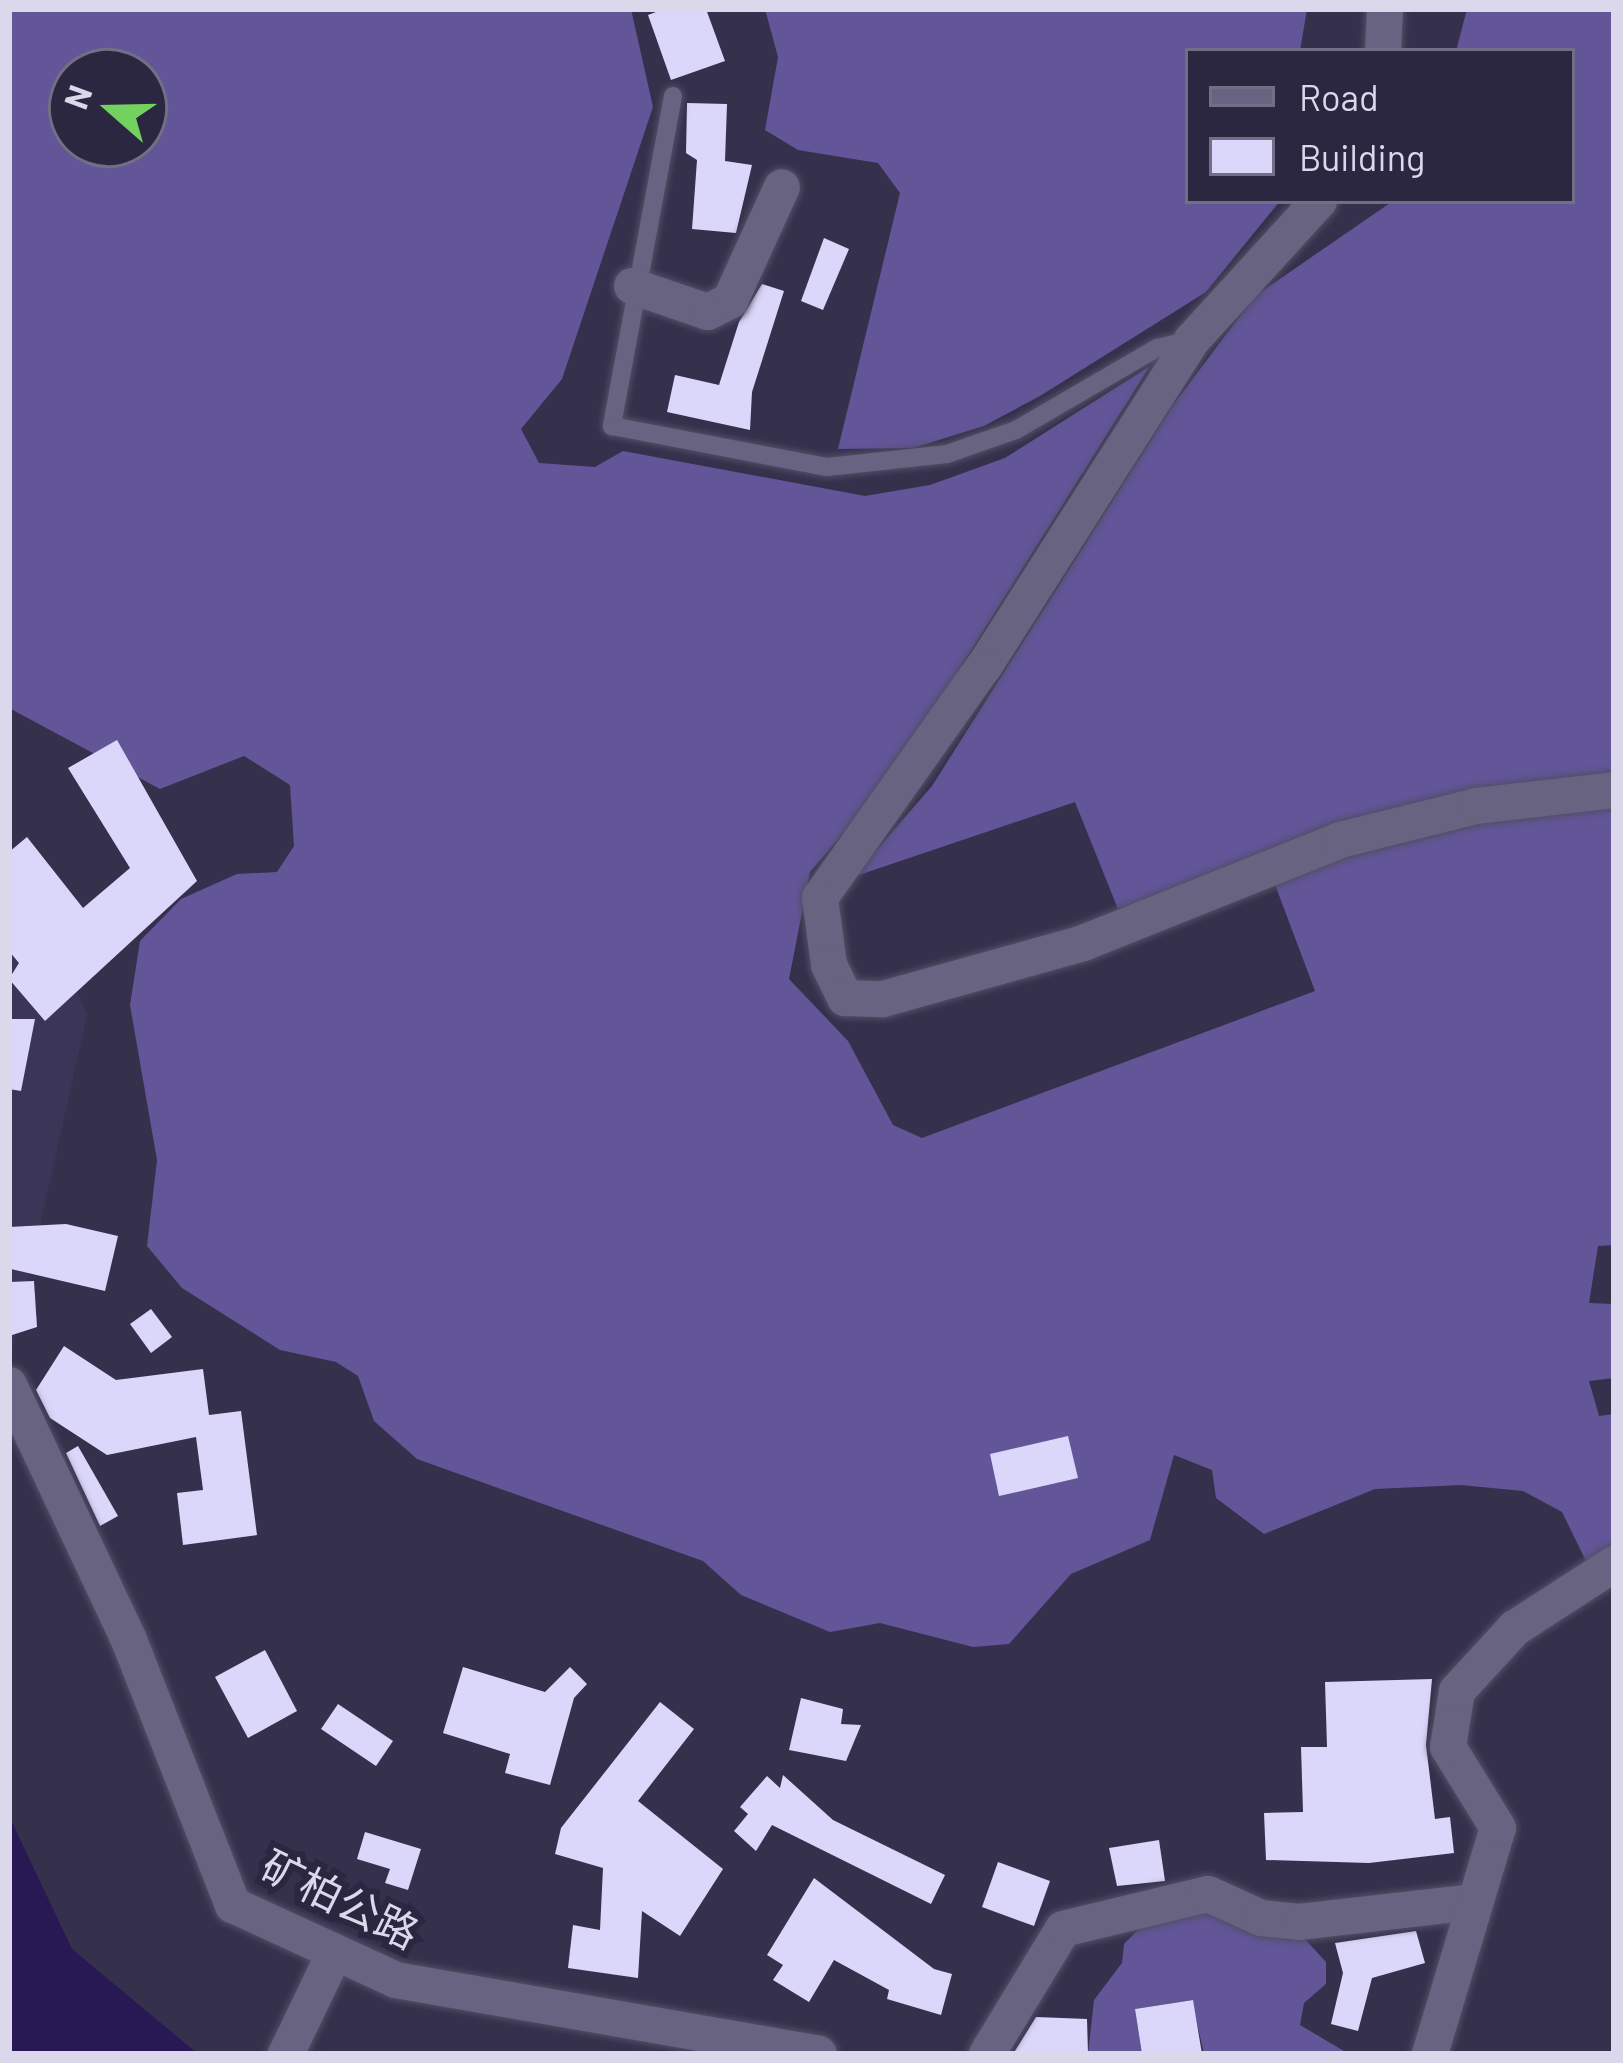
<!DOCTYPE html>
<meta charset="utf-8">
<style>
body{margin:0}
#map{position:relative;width:1623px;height:2063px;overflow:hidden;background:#35314c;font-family:Barlow,"Noto Sans SC",sans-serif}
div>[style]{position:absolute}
.built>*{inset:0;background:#3b3658}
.forest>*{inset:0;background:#625699}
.water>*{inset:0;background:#281854}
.building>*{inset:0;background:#dbd7fa}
.roads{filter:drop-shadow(0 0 3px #524e65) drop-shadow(0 0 3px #524e65)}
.service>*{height:18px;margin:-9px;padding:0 9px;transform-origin:9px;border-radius:9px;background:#676381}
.minor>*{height:36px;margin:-18px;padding:0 18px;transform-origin:18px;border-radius:18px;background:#676381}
.tertiary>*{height:36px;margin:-18px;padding:0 18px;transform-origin:18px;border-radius:18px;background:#676381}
span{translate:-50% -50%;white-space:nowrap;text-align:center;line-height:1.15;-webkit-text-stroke:12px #2b2741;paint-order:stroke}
.street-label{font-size:42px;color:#dad8ea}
.frame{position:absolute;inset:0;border:12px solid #dad8ea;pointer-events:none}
.legend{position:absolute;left:1185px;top:48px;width:390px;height:156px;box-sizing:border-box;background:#2b2741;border:3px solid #716e85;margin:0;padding:15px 21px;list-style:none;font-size:36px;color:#dad8ea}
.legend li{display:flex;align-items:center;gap:24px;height:60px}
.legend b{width:60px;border:3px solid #716e85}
.north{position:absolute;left:48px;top:48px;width:120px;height:120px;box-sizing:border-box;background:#2b2741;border:3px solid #716e85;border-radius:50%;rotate:290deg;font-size:33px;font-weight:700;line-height:48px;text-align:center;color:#dad8ea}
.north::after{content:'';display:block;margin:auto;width:42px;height:54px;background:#73d25d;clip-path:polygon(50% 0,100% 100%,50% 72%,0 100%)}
</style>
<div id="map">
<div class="built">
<div style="clip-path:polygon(9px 837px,87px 1015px,9px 1364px)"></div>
</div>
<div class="forest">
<div style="clip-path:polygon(evenodd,9px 9px,631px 9px,653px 107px,562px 379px,521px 429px,539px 463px,595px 467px,623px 451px,865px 496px,930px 485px,1005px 458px,1150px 366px,890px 779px,810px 872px,789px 979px,848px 1041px,893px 1125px,922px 1138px,1315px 991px,1265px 858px,1118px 909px,1075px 802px,853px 877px,932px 786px,1173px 405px,1255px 296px,1393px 201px,1572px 201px,1572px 51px,1456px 51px,1467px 9px,1614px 9px,1614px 1245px,1598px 1246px,1589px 1303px,1614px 1304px,1614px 1378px,1589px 1381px,1599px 1416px,1614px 1414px,1614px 1548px,1586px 1561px,1562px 1512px,1523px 1491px,1461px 1485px,1375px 1489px,1264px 1534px,1216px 1498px,1212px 1470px,1174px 1455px,1150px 1540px,1071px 1574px,1009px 1644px,973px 1647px,880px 1623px,830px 1632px,741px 1595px,703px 1561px,417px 1459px,374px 1421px,358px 1376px,336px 1362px,280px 1350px,182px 1288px,147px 1246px,157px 1160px,130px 1005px,140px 941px,181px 899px,237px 874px,277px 872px,294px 846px,290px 785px,244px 756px,160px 789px,9px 708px,9px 9px,72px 72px,144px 72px,144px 144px,72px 144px,72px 72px)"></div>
<div style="clip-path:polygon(765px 9px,1307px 9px,1300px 51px,1188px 51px,1188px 201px,1280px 201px,1206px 292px,1040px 396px,984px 426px,913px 448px,838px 449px,900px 193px,878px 163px,798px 150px,765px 130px,778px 57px)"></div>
<div style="clip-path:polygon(1165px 1902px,1304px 1938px,1326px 1962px,1326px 1984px,1304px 2003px,1300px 2025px,1349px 2054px,1204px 2054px,1192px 2000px,1135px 2009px,1142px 2054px,1088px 2054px,1094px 2000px,1122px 1963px,1124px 1944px)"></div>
</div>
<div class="water">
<div style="clip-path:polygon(9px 1816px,72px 1949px,198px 2054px,9px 2054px)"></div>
</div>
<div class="building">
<div style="clip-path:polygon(664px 9px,706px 9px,725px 61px,671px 80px,648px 15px)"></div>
<div style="clip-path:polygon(687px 103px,727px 104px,725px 161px,752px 165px,736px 233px,692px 229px,697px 160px,686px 153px)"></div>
<div style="clip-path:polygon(824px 238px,849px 249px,823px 310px,801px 301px)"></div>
<div style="clip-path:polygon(762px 284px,784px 291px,752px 392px,750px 430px,667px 412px,675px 375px,719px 385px,739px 322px)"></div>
<div style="clip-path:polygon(117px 740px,197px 881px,45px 1021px,9px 979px,19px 963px,9px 951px,9px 852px,27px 837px,83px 908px,130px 868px,68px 768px)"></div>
<div style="clip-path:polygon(9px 1019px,35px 1019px,21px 1091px,9px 1089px)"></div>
<div style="clip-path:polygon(66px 1224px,118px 1236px,105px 1291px,11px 1269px,9px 1227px)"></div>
<div style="clip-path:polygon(34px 1281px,37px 1327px,9px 1336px,9px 1282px)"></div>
<div style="clip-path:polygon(151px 1309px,172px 1337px,151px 1353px,130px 1324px)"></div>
<div style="clip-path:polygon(64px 1346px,116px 1380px,203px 1369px,209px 1415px,241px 1411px,257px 1535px,183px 1545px,177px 1493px,203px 1490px,196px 1437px,107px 1455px,50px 1418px,36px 1390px)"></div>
<div style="clip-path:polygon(1068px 1436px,1078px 1478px,999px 1496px,990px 1454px)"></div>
<div style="clip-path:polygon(78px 1446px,118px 1516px,100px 1526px,66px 1453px)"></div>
<div style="clip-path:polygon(265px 1650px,297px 1711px,248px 1738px,215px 1677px)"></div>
<div style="clip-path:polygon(463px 1667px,545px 1692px,570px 1667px,587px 1684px,574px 1698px,550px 1785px,505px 1773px,510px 1754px,443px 1733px)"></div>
<div style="clip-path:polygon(1432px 1679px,1426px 1745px,1435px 1819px,1450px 1817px,1454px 1853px,1369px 1863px,1266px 1860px,1264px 1813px,1303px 1812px,1301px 1747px,1327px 1747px,1325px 1682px)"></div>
<div style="clip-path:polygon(801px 1698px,843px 1709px,841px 1724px,861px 1725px,846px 1761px,789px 1750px)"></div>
<div style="clip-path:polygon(660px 1702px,694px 1729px,638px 1801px,723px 1869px,680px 1936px,642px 1911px,638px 1978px,568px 1968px,573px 1925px,600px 1930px,603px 1868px,555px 1854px,561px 1828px)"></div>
<div style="clip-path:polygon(338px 1704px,393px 1741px,376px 1766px,321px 1729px)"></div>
<div style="clip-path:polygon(783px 1775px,833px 1820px,945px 1875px,931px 1904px,772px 1825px,756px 1851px,734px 1831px,748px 1814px,740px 1807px,767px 1776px,780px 1788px)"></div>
<div style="clip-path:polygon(365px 1832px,421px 1849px,408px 1890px,385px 1883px,390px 1869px,357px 1859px)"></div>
<div style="clip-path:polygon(1159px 1840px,1165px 1881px,1117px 1886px,1109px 1848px)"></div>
<div style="clip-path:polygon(998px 1862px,1050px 1881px,1034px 1926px,982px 1907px)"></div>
<div style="clip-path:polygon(814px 1878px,934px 1969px,952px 1974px,941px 2015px,887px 1999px,889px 1990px,834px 1960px,809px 2002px,773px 1980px,783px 1965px,767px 1955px)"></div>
<div style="clip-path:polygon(1416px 1931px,1425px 1963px,1372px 1978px,1358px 2031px,1331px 2024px,1343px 1973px,1335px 1943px)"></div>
<div style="clip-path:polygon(1193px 2000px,1202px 2054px,1142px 2054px,1135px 2009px)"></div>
<div style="clip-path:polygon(1036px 2017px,1087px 2019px,1088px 2054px,1013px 2054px)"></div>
</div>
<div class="roads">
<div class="service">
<div style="left:673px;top:96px;width:336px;rotate:100.5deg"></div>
<div style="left:612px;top:426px;width:219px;rotate:10.8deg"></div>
<div style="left:827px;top:467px;width:121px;rotate:-6.2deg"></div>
<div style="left:947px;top:454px;width:73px;rotate:-19.2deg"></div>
<div style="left:1016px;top:430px;width:163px;rotate:-30.2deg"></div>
<div style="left:1157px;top:348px;width:31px;rotate:-13deg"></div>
</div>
<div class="minor">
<div style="left:1383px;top:51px;width:42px;rotate:-87.3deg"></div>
<div style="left:1319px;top:201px;width:188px;rotate:132.4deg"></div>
<div style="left:1192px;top:340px;width:387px;rotate:122.5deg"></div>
<div style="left:984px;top:666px;width:284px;rotate:125.3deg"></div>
<div style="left:820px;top:898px;width:68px;rotate:82.3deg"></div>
<div style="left:829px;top:965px;width:37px;rotate:64deg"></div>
<div style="left:845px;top:998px;width:38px;rotate:2deg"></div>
<div style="left:883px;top:999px;width:208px;rotate:-15.6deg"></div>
<div style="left:1083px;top:943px;width:277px;rotate:-21.8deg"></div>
<div style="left:1340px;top:840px;width:140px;rotate:-14deg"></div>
<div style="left:1476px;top:806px;width:139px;rotate:-6.6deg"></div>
<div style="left:632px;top:286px;width:80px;rotate:18.9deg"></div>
<div style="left:708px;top:312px;width:25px;rotate:-27deg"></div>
<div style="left:730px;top:301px;width:125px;rotate:-65.5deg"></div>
<div style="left:286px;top:2054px;width:113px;rotate:-64.3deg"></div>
<div style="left:987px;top:2054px;width:146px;rotate:-58.7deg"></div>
<div style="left:1063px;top:1929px;width:149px;rotate:-13.6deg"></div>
<div style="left:1208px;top:1894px;width:58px;rotate:24.4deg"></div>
<div style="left:1261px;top:1918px;width:38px;rotate:6deg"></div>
<div style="left:1299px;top:1922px;width:177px;rotate:-6.5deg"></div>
<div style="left:1430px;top:2054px;width:236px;rotate:-73.3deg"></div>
<div style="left:1498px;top:1828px;width:95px;rotate:-121.7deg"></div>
<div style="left:1448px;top:1747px;width:57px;rotate:-80.9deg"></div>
<div style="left:1457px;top:1691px;width:86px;rotate:-47.4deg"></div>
<div style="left:1515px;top:1628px;width:118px;rotate:-32.9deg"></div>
</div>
<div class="tertiary">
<div style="left:9px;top:1385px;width:282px;rotate:64.8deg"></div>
<div style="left:129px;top:1640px;width:285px;rotate:68.6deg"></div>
<div style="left:233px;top:1905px;width:179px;rotate:24.7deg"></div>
<div style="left:396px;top:1980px;width:429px;rotate:9.9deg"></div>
</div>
</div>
<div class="street-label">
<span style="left:341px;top:1898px;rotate:26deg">矿柏公路</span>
</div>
<div class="frame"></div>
<ul class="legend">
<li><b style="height:15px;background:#676381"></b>Road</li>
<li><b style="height:33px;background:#dbd7fa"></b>Building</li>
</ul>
<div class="north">N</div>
</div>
